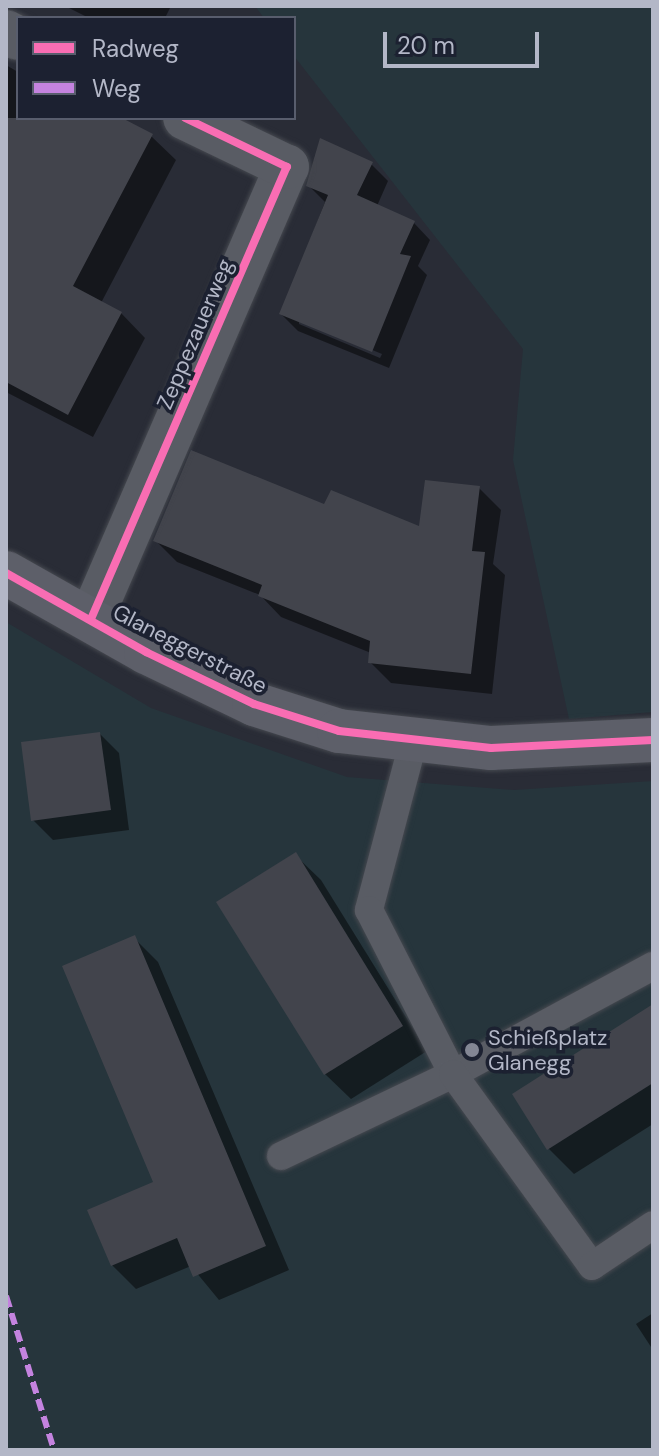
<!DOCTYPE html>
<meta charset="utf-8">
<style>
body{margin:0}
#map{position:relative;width:659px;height:1456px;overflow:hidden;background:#292c36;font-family:"DM Sans",sans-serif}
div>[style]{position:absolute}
.green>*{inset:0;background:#26353c}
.shadow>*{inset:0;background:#0007}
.building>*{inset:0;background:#42444c}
.roads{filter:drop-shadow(0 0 2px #45484f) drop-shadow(0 0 2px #45484f)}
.lane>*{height:28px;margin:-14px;padding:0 14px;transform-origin:14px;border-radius:14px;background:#595c64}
.street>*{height:44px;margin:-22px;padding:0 22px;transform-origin:22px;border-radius:22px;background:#595c64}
.secondary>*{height:44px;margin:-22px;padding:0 22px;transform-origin:22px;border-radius:22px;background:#5d5f69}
.quiet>*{height:6px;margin-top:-3px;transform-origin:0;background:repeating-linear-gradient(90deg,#c483df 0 12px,transparent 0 18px)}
.cycleway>*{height:8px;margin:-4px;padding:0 4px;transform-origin:4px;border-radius:4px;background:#f96db3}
.dots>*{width:22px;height:22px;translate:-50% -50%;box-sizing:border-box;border:4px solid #1c2131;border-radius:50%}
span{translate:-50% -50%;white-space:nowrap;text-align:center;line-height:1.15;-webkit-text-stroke:7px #1c2131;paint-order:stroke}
.street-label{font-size:22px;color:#b3b7c7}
.poi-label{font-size:22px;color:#b3b7c7}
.left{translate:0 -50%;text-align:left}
.frame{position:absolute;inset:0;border:8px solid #b3b7c7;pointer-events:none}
.legend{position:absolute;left:16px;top:16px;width:280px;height:104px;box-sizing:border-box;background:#1c2131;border:2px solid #585d6d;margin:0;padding:10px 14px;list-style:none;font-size:24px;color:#b3b7c7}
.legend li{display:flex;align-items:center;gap:16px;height:40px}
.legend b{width:40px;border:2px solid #585d6d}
.scale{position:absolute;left:383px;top:32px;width:156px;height:36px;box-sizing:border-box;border:4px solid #b3b7c7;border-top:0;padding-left:10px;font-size:24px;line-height:28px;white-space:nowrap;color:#b3b7c7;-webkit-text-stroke:6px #1c2131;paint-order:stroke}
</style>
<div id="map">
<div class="green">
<div style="clip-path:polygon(255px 6px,653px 6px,653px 712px,569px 719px,513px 460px,523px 349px,294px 56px,294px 18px,264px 18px)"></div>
<div style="clip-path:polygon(6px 622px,151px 708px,347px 777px,514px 790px,653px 781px,653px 1450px,6px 1450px)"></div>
</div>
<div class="shadow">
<div style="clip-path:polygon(65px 6px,171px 6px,165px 18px,89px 18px)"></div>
<div style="clip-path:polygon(6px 65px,18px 72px,18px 118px,118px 118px,151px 136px,176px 160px,101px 303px,121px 313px,145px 338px,93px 437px,6px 392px)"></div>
<div style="clip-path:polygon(evenodd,371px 164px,388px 181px,377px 206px,414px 223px,430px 240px,418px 266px,427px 275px,389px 368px,298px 331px,281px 314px,325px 202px,308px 185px,371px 164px,299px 320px,382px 354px,380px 358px,299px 324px,299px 320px)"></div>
<div style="clip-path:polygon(479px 488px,501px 510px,493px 564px,505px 575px,492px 694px,391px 683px,370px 662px,371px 653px,281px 617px,260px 595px,177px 562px,156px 541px,325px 507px,420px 529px)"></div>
<div style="clip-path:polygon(100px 734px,119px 753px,129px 830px,53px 840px,33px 820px)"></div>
<div style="clip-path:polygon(295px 855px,321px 880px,427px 1051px,351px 1099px,325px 1074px)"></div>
<div style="clip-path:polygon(134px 938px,158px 962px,289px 1270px,219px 1300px,191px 1266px,136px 1289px,112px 1265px,156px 1183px)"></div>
<div style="clip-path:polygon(653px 1006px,653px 1124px,574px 1174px,549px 1149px,514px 1095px)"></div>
<div style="clip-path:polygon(653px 1313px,653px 1350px,636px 1324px)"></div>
</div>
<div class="building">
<div style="clip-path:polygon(6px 118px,122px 118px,153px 134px,73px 286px,122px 312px,68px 415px,6px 382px)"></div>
<div style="clip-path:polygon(320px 138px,373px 162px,357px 195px,415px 221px,400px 254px,411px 256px,372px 352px,279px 314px,328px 195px,306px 186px)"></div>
<div style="clip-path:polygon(191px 450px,324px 504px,331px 490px,419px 526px,425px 480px,480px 486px,472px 551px,485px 552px,471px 674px,368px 663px,370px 641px,258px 596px,262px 585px,153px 541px)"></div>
<div style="clip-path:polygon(100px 732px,111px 810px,31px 821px,21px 742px)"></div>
<div style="clip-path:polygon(296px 852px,403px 1026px,324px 1075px,216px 902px)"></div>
<div style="clip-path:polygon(135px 935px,266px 1246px,193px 1277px,177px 1238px,111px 1266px,87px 1210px,153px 1182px,62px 966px)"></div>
<div style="clip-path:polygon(653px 1004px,653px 1083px,547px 1150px,512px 1094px)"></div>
</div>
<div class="roads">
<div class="lane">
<div style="left:413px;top:743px;width:173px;rotate:104.8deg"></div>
<div style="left:369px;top:910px;width:184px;rotate:62.9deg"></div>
<div style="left:453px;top:1074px;width:227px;rotate:-28.4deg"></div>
<div style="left:281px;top:1156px;width:191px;rotate:-25.5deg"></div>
<div style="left:453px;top:1074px;width:237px;rotate:54.1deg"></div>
<div style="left:592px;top:1266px;width:73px;rotate:-33.9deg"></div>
</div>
<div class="street">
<div style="left:6px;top:32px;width:13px;rotate:27deg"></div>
<div style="left:91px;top:619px;width:493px;rotate:-66.6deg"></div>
<div style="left:287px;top:167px;width:113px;rotate:-154.3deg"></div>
</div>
<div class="secondary">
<div style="left:6px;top:573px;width:161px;rotate:29.4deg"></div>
<div style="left:146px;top:652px;width:120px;rotate:25.7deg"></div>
<div style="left:254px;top:704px;width:89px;rotate:17.6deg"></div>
<div style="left:339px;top:731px;width:153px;rotate:6.4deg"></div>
<div style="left:491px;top:748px;width:162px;rotate:-2.8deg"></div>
</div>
</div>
<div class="quiet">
<div style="left:6px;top:1296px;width:161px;rotate:72.7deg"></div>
</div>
<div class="cycleway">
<div style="left:6px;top:573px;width:161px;rotate:29.4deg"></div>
<div style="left:146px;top:652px;width:120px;rotate:25.7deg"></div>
<div style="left:254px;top:704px;width:89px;rotate:17.6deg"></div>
<div style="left:339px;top:731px;width:153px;rotate:6.4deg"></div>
<div style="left:491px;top:748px;width:162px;rotate:-2.8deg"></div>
<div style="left:91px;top:619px;width:493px;rotate:-66.6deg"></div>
<div style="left:287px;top:167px;width:113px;rotate:-154.3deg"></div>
</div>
<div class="dots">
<div style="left:472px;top:1050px;background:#838694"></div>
</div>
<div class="street-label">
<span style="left:195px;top:334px;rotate:-67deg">Zeppezauerweg</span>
<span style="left:190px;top:649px;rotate:27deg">Glaneggerstraße</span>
</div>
<div class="poi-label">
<span class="left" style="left:488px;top:1050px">Schießplatz<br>Glanegg</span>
</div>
<div class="frame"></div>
<ul class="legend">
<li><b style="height:10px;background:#f96db3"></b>Radweg</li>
<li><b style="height:10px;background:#c483df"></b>Weg</li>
</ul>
<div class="scale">20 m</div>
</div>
